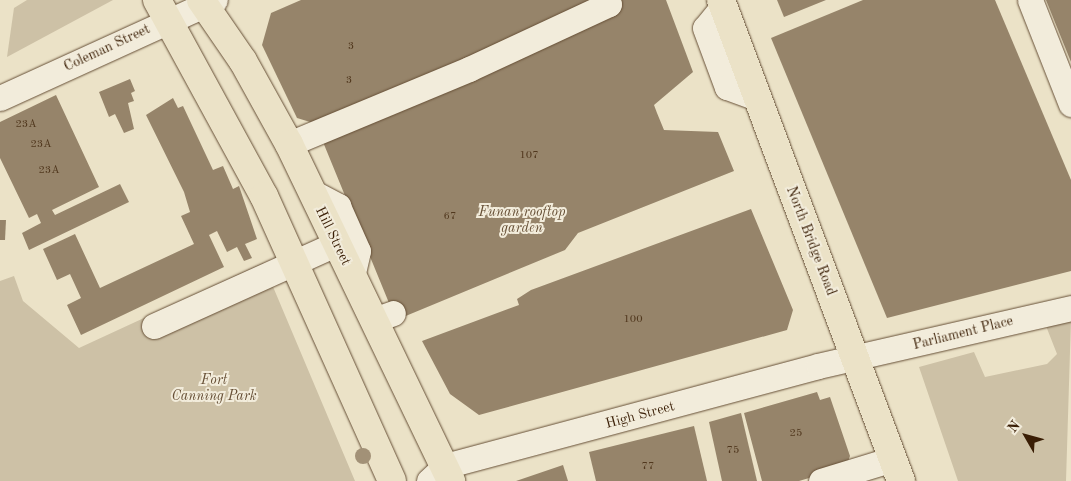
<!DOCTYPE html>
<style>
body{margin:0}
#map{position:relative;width:1071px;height:481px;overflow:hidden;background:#ebe2c7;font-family:"Old Standard TT",serif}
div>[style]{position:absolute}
.green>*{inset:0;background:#cdc1a6}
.building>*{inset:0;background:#96846a}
.roads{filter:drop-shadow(0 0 1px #664f36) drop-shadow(0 0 1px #664f36)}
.minor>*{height:25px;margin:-12.5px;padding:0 12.5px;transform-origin:12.5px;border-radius:12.5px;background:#f2ecdb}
.major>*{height:28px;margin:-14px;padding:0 14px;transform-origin:14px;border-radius:14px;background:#ebe2c7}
.trees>*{width:16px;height:16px;margin:-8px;border-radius:50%;background:#a29177}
span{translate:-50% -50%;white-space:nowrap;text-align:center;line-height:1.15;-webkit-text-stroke:4px #f2ecdb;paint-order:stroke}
.number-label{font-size:11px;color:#51381e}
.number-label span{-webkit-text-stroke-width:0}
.street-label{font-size:14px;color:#3a1e05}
.park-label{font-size:14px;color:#664f35;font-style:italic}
.north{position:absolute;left:1001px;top:411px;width:50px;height:50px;-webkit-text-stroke:4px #f2ecdb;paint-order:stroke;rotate:308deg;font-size:14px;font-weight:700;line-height:20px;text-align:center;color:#3a1e05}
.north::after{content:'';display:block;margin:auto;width:18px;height:22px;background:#3a1e05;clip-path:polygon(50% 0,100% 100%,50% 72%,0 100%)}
</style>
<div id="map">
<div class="green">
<div style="clip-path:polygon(27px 0,113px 0,7px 57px,14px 8px)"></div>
<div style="clip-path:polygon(263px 263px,355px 481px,0 481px,0 281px,14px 276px,23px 301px,79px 348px)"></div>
<div style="clip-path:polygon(1071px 319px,1066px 481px,958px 481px,919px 367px,974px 352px,985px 377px,1047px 364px,1057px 354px,1046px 326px)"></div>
</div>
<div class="building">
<div style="clip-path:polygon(301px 0,597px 0,320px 125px,297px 118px,262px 45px,271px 13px)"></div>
<div style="clip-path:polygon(614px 0,666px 0,693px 72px,654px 105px,657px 113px,664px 130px,718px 132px,734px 171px,578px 233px,565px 250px,396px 320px,323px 142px)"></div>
<div style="clip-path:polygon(777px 0,826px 0,784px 17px)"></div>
<div style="clip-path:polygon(863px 0,995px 0,1071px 180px,1071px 271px,887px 318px,771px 38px)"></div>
<div style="clip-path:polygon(1046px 0,1071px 0,1071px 62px)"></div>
<div style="clip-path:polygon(130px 79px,135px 91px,131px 93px,134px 101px,128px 103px,134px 129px,124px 133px,115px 114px,109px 117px,99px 92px)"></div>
<div style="clip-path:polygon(56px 95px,99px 187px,52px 210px,55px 215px,120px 184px,129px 202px,29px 250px,22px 233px,41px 223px,37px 214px,29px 218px,0 158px,0 122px)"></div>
<div style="clip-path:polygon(173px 98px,178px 108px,183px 106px,213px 170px,223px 166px,233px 189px,239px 186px,257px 239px,245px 244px,252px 258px,244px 261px,237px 247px,227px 252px,217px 231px,209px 235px,224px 267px,81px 335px,67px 305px,81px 298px,70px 274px,57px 280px,43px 249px,75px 234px,100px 288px,194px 244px,181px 216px,190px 212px,184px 192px,146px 115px)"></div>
<div style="clip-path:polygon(751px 209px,793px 310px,787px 330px,479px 415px,450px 394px,422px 341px,519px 305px,517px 299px,531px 290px)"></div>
<div style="clip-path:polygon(0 220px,6px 220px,5px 240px,0 240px)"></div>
<div style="clip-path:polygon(817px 392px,820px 400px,830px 397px,850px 456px,846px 467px,799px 481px,762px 481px,744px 413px)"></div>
<div style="clip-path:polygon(741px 413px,757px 481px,722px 481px,709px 422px)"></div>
<div style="clip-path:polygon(694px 426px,707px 481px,596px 481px,589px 452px)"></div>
<div style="clip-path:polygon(563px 465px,568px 481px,516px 481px)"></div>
</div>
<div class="roads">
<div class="minor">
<div style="left:1030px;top:0;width:112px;rotate:68.5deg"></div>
<div style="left:723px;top:6px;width:28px;rotate:129deg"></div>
<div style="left:705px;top:28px;width:63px;rotate:69.6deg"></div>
<div style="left:727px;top:87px;width:32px;rotate:20deg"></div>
<div style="left:0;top:98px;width:236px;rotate:-24.5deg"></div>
<div style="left:289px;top:144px;width:195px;rotate:-22.6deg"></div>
<div style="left:469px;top:69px;width:154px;rotate:-24.9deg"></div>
<div style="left:609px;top:4px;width:4px;rotate:-117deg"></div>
<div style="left:312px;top:192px;width:30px;rotate:28deg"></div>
<div style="left:338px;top:206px;width:49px;rotate:66deg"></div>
<div style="left:358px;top:251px;width:26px;rotate:103deg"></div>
<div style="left:374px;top:320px;width:20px;rotate:-20deg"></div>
<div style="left:154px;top:326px;width:200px;rotate:-24.3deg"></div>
<div style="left:429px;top:481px;width:22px;rotate:-43deg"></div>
<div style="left:445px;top:466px;width:386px;rotate:-15deg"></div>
<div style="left:818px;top:366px;width:260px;rotate:-12.9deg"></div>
<div style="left:821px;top:481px;width:75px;rotate:-17deg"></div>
</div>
<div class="major">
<div style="left:157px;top:0;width:223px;rotate:61.4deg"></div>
<div style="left:264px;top:196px;width:312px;rotate:65.8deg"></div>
<div style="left:201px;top:0;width:74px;rotate:55.5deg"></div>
<div style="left:243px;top:61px;width:95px;rotate:61deg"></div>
<div style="left:289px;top:144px;width:374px;rotate:64.3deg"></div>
<div style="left:721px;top:0;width:514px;rotate:69.48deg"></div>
</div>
</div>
<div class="trees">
<div style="left:363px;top:456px"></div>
</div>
<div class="number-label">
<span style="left:351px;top:47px">3</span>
<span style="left:349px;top:81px">3</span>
<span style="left:26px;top:125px">23A</span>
<span style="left:41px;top:145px">23A</span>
<span style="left:529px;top:156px">107</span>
<span style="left:49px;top:171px">23A</span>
<span style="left:450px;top:217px">67</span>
<span style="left:633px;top:320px">100</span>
<span style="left:796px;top:434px">25</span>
<span style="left:733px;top:451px">75</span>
<span style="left:648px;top:467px">77</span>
</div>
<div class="street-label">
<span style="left:107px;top:48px;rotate:-25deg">Coleman Street</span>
<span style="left:333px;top:236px;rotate:64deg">Hill Street</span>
<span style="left:811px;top:241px;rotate:69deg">North Bridge Road</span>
<span style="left:963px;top:333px;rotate:-14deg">Parliament Place</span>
<span style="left:640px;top:415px;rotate:-15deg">High Street</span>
</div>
<div class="park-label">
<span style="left:522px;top:220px">Funan rooftop<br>garden</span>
<span style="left:214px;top:388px">Fort<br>Canning Park</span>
</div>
<div class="north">N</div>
</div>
